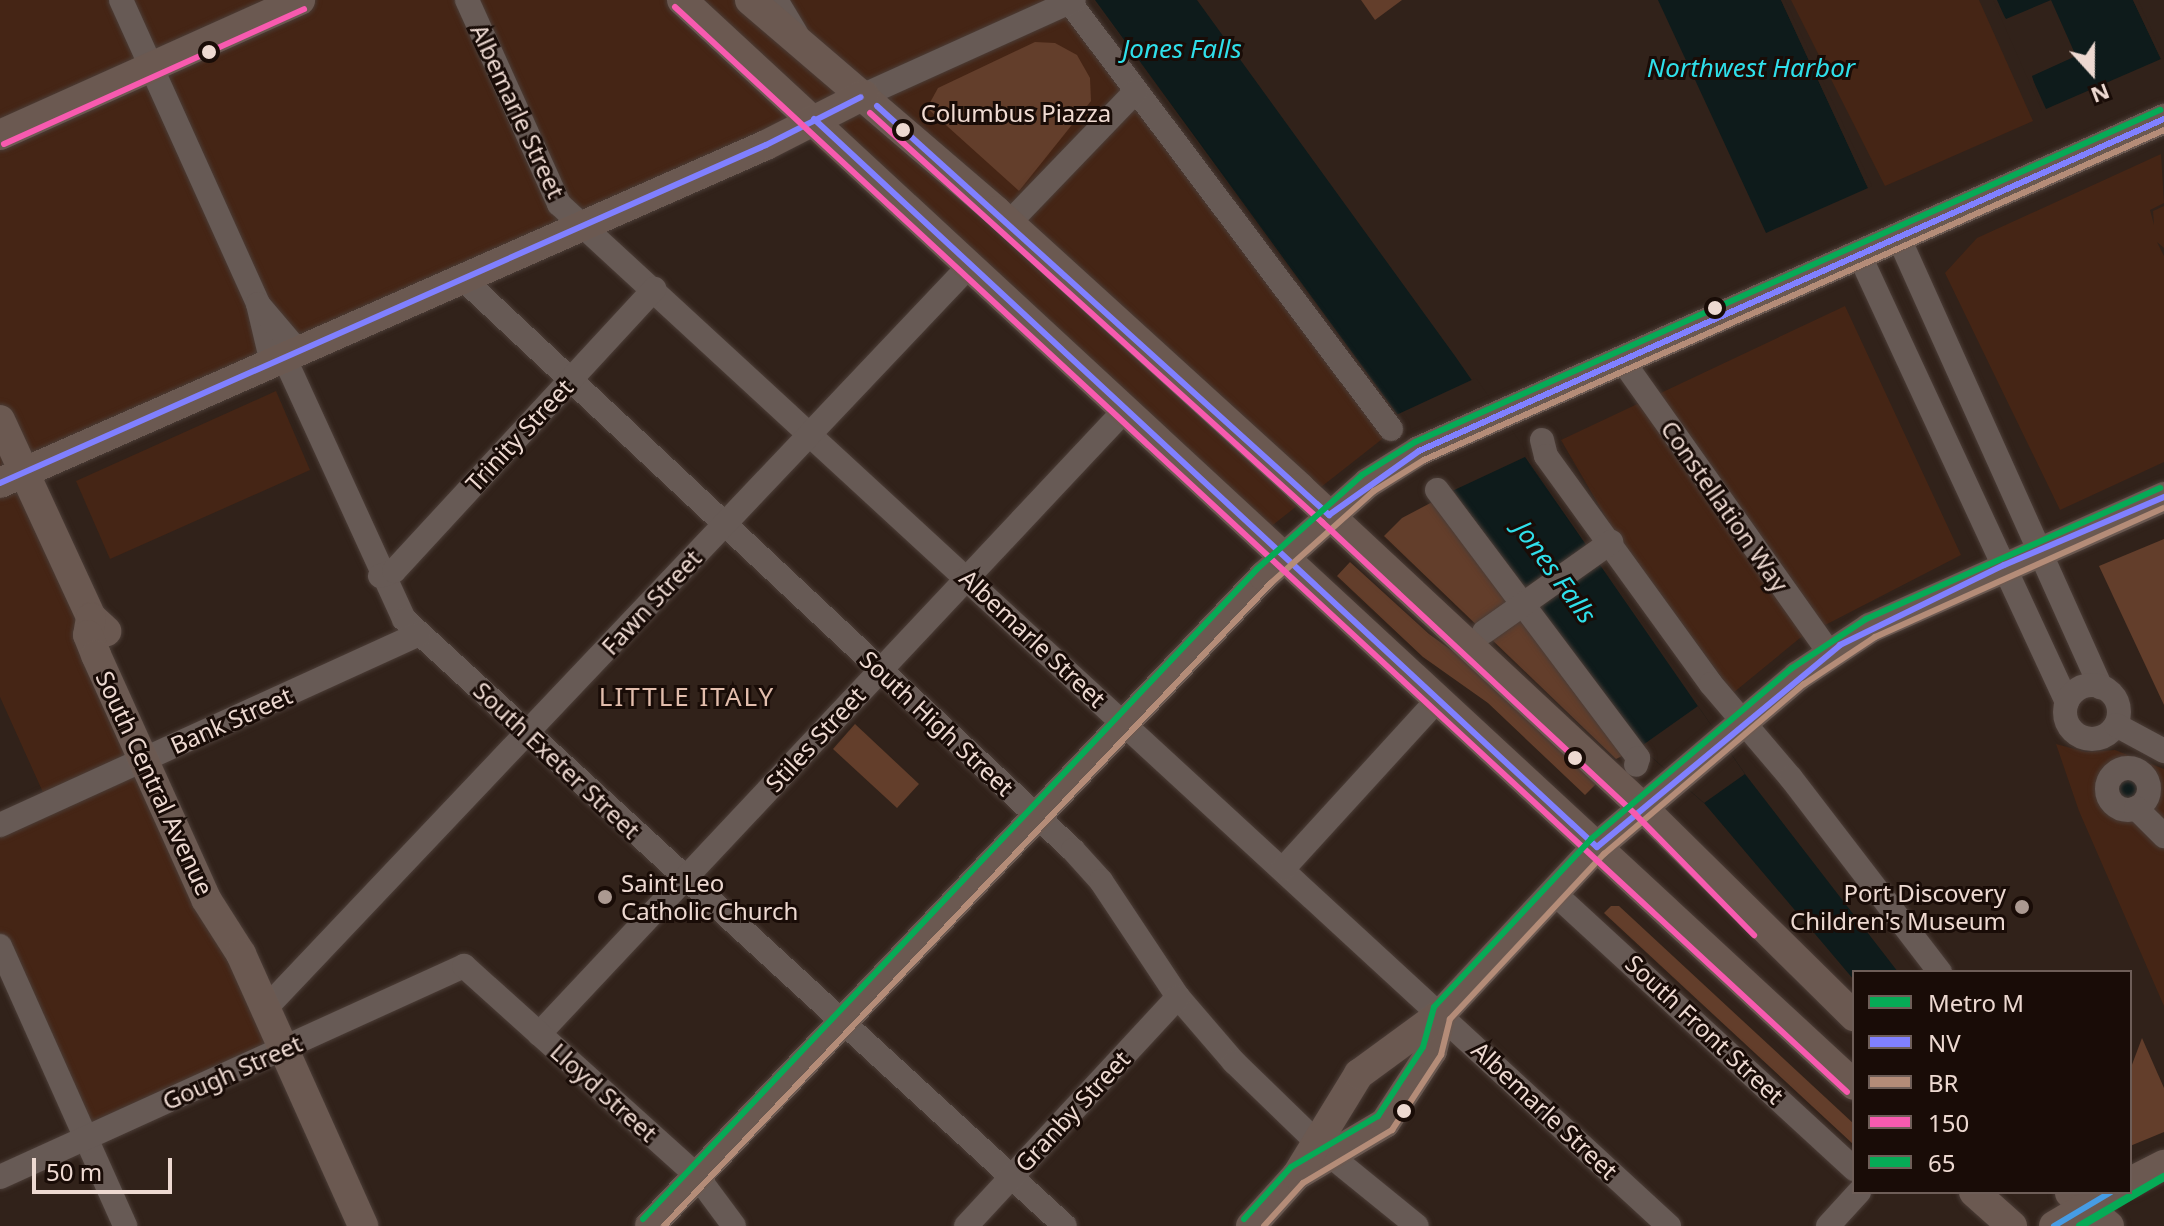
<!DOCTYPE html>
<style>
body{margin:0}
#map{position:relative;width:2164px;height:1226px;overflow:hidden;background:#31221a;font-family:"Noto Sans",sans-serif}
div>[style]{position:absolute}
.built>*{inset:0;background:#452515}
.green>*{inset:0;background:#633e2b}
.water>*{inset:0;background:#0e1b1b}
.round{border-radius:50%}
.pier>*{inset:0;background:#31221a}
.roads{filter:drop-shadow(0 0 2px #4b3d37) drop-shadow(0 0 2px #4b3d37)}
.minor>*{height:24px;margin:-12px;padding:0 12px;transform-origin:12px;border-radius:12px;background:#675a55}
.minor>.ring{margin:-12px;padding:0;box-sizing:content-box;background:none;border:24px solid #675a55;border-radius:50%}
.major>*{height:30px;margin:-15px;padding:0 15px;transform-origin:15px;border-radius:15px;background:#6b5951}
.bus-1>*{height:6px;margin:-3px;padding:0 3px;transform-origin:3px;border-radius:3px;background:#8080ff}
.bus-2>*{height:6px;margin:-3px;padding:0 3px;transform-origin:3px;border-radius:3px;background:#b48c78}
.bus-3>*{height:6px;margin:-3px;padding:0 3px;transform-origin:3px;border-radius:3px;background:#f75aaf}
.bus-4>*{height:6px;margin:-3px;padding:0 3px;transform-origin:3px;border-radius:3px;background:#06aa56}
.bus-5>*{height:6px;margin:-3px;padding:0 3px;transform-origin:3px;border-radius:3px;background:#469ce4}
.metro-1>*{height:8px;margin:-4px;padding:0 4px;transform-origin:4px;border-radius:4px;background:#06aa56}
.dots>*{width:22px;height:22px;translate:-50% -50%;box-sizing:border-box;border:4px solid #190c07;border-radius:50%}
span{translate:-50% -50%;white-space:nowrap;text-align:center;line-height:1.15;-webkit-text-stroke:6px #190c07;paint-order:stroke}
.street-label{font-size:24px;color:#edd9d1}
.park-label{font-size:24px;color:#f0dbd2}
.poi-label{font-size:24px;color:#edd9d1}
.left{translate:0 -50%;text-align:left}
.right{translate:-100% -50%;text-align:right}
.water-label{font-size:26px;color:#2fdfea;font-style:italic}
.neighbourhood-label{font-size:26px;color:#e2bdac;letter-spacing:2px}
.legend{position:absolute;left:1852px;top:970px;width:280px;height:224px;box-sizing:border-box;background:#190c07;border:2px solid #6e5e58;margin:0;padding:10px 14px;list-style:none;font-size:24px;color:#edd9d1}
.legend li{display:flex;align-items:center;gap:16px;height:40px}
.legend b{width:40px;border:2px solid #6e5e58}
.north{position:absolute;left:2052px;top:32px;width:80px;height:80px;-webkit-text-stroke:6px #190c07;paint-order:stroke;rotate:159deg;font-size:22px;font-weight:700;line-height:32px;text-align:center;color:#edd9d1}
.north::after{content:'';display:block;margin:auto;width:28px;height:36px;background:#edd9d1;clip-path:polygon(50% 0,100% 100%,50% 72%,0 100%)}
.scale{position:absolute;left:32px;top:1158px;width:140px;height:36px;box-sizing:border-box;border:4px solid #edd9d1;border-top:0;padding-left:10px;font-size:24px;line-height:28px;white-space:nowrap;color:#edd9d1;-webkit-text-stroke:6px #190c07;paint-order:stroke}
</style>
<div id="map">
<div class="built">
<div style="clip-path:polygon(0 0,1079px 0,1400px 425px,1260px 535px,796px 129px,23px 473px,281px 1045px,84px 1137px,0 951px,0 833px,51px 810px,0 697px)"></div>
<div style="clip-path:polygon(1791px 0,1979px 0,2033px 121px,1885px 186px)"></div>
<div style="clip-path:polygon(2161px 154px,2164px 203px,2150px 210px,2154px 225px,2153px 211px,2164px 206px,2164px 248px,2157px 242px,2164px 256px,2164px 462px,2060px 510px,1945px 273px,1977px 238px)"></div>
<div style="clip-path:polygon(1845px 306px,1961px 555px,1800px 638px,1733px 693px,1611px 526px,1561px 440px)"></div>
<div style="clip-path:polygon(276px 391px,310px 470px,110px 559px,76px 481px)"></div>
<div style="clip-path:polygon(2056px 744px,2086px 752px,2115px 750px,2164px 769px,2164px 1006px,2079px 811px)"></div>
</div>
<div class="green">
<div style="clip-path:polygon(1361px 0,1402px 0,1375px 20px)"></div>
<div style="clip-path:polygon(1035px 42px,1055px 43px,1077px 55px,1090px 78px,1091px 101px,1019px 191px,927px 108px,938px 88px)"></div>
<div style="clip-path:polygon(1455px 490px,1640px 747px,1616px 759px,1384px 536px,1402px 518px)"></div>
<div style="clip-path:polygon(2164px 539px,2164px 705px,2099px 566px)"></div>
<div style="clip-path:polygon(1350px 562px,1429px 634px,1472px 665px,1596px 784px,1585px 795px,1488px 703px,1423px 657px,1337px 576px)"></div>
<div style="clip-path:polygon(855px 724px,919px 784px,897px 808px,833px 749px)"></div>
<div style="clip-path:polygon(1611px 906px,1619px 906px,1854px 1124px,1854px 1145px,1604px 913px)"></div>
<div style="clip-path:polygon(2142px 1038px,2164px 1088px,2164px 1132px,2130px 1146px,2130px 1070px)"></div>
</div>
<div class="water">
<div style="clip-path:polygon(1095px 0,1197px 0,1455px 356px,1745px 774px,1898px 972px,1854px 972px,1854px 980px,1704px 803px,1640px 747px)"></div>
<div style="clip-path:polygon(1658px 0,1781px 0,1868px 188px,1766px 233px)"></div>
<div style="clip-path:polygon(1997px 0,2133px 0,2161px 59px,2046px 109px)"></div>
<div class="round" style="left:2117px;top:778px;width:24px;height:24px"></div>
</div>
<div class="pier">
<div style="clip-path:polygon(1781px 0,1785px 0,1872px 186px,1868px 188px)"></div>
<div style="clip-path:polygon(1993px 0,2006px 19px,2051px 0,2076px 56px,2032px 76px,2042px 111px)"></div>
<div style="clip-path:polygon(2133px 0,2138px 0,2164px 58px,2161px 59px)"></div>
<div style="clip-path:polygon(1476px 378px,1529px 455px,1450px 492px,1394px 416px)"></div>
<div style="clip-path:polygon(1698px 706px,1745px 774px,1704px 803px,1640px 747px)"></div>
</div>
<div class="roads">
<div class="minor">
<div style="left:121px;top:0;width:333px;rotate:65.7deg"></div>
<div style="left:258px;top:304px;width:61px;rotate:76.7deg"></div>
<div style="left:467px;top:0;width:224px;rotate:65.7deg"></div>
<div style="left:559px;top:204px;width:1509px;rotate:42.64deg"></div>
<div style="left:776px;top:0;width:39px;rotate:59deg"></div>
<div style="left:1068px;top:0;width:537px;rotate:53.02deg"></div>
<div style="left:864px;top:95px;width:230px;rotate:-24.3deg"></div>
<div style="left:1009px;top:223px;width:183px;rotate:-46.1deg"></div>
<div style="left:1898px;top:236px;width:495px;rotate:65.8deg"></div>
<div style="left:1859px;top:254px;width:494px;rotate:65.1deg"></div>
<div style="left:462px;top:278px;width:837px;rotate:43.11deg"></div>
<div style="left:1073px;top:850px;width:42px;rotate:47.9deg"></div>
<div style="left:1101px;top:881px;width:139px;rotate:56.4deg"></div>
<div style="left:1178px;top:997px;width:86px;rotate:49.3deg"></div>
<div style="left:1234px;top:1062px;width:136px;rotate:44.1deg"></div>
<div style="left:1332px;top:1157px;width:109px;rotate:39.1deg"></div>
<div style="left:258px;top:304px;width:62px;rotate:49.6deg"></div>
<div style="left:284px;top:357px;width:288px;rotate:65.4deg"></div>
<div style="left:404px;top:619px;width:897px;rotate:42.56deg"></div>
<div style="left:1622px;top:360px;width:358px;rotate:54.7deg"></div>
<div style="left:1542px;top:440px;width:16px;rotate:76deg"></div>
<div style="left:1546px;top:456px;width:281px;rotate:54.1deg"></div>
<div style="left:1711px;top:684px;width:123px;rotate:49.6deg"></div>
<div style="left:1791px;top:778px;width:245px;rotate:52.5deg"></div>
<div style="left:1437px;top:490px;width:335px;rotate:53.1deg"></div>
<div style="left:1638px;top:758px;width:7px;rotate:106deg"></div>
<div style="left:380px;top:576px;width:15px;rotate:-20deg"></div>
<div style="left:394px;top:571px;width:384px;rotate:-47.3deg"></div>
<div style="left:1484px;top:632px;width:156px;rotate:-35.3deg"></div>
<div class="ring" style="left:2065px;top:685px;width:30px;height:30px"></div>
<div style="left:2116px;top:725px;width:55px;rotate:28.4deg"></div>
<div class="ring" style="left:2107px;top:768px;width:18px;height:18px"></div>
<div style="left:2136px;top:808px;width:40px;rotate:45deg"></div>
<div style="left:0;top:825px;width:460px;rotate:-24.5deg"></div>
<div style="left:1283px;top:869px;width:230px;rotate:-47.6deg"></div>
<div style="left:1554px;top:893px;width:408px;rotate:42.6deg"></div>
<div style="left:0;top:946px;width:307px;rotate:65.9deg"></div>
<div style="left:266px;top:1008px;width:1024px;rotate:-46.54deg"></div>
<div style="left:539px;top:1034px;width:856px;rotate:-46.8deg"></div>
<div style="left:0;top:1177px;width:510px;rotate:-24.45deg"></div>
<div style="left:464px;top:966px;width:314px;rotate:42deg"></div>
<div style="left:697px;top:1176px;width:62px;rotate:53.5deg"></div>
<div style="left:966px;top:1226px;width:312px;rotate:-47.2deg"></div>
<div style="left:1828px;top:1226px;width:46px;rotate:-47.6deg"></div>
</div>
<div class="major">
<div style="left:682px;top:0;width:1597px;rotate:42.79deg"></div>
<div style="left:750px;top:0;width:324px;rotate:40.6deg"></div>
<div style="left:996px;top:211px;width:411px;rotate:42.3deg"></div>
<div style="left:1300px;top:488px;width:468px;rotate:43deg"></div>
<div style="left:1642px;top:807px;width:298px;rotate:44.6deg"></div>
<div style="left:0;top:135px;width:329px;rotate:-24.2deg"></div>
<div style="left:0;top:420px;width:217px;rotate:65.2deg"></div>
<div style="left:91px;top:617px;width:21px;rotate:43deg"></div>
<div style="left:0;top:483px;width:837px;rotate:-23.81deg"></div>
<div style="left:766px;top:145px;width:110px;rotate:-27deg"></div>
<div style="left:91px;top:618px;width:17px;rotate:100deg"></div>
<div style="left:88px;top:635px;width:22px;rotate:68deg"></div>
<div style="left:96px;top:655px;width:268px;rotate:65.7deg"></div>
<div style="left:206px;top:899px;width:65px;rotate:57.5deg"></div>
<div style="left:241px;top:954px;width:298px;rotate:65.8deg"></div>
<div style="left:1297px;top:1175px;width:102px;rotate:-30.6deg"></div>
<div style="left:1385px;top:1123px;width:86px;rotate:-56.9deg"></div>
<div style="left:1432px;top:1051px;width:38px;rotate:-76deg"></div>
<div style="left:2130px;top:1182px;width:38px;rotate:-27deg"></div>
<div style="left:1974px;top:1192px;width:51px;rotate:41.8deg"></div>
<div style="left:2070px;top:1193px;width:51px;rotate:40.2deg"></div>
<div style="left:650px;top:1226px;width:894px;rotate:-46.63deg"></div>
<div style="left:1264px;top:576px;width:140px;rotate:-41.8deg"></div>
<div style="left:1368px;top:483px;width:60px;rotate:-32.1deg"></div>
<div style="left:1419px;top:451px;width:816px;rotate:-24.02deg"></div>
<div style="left:1251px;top:1226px;width:69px;rotate:-48deg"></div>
<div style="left:1297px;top:1175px;width:119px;rotate:-58.5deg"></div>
<div style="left:1359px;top:1074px;width:102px;rotate:-36.2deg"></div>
<div style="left:1441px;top:1014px;width:229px;rotate:-47deg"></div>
<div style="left:1597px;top:847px;width:264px;rotate:-40.4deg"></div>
<div style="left:1798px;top:676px;width:87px;rotate:-33.7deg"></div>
<div style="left:1870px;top:628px;width:322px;rotate:-24deg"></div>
<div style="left:2054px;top:1226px;width:66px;rotate:-30.8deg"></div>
</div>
</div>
<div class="bus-1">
<div style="left:877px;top:106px;width:610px;rotate:42.14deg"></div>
<div style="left:814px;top:119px;width:1069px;rotate:42.92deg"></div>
<div style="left:1597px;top:847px;width:316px;rotate:-39.7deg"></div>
<div style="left:1840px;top:645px;width:182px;rotate:-26deg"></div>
<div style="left:2004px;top:565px;width:174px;rotate:-23deg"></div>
<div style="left:0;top:483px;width:837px;rotate:-23.81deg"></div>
<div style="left:766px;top:145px;width:106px;rotate:-26.8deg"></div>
<div style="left:1329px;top:515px;width:110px;rotate:-35.4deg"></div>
<div style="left:1419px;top:451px;width:816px;rotate:-24.02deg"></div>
</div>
<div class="bus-2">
<div style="left:664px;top:1226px;width:884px;rotate:-46.65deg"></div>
<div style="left:1271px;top:583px;width:138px;rotate:-41.8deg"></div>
<div style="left:1374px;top:491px;width:59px;rotate:-31.8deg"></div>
<div style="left:1424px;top:460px;width:810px;rotate:-24.03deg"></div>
<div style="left:1264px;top:1226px;width:58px;rotate:-47.8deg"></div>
<div style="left:1303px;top:1183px;width:104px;rotate:-30.8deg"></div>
<div style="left:1392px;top:1130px;width:90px;rotate:-56.8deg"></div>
<div style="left:1441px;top:1055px;width:37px;rotate:-76deg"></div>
<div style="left:1450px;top:1019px;width:226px;rotate:-47deg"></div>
<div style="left:1604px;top:854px;width:262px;rotate:-40.4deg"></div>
<div style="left:1804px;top:684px;width:85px;rotate:-33.5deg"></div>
<div style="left:1875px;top:637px;width:316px;rotate:-24.1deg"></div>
</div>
<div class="bus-3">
<div style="left:675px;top:7px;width:1597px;rotate:42.79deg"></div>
<div style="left:870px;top:113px;width:610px;rotate:42.14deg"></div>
<div style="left:1322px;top:522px;width:428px;rotate:43deg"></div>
<div style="left:1635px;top:814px;width:170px;rotate:45.5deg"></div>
<div style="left:4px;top:144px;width:329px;rotate:-24.2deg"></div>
</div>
<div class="bus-4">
<div style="left:643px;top:1219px;width:894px;rotate:-46.63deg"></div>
<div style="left:1257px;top:569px;width:141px;rotate:-41.8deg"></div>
<div style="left:1362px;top:475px;width:62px;rotate:-31.9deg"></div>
<div style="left:1415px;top:442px;width:816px;rotate:-24.02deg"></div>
<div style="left:1244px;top:1219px;width:70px;rotate:-47.9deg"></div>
<div style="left:1291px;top:1167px;width:101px;rotate:-30.4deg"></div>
<div style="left:1378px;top:1116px;width:82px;rotate:-56.9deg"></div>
<div style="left:1423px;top:1047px;width:41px;rotate:-74.6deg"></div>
<div style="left:1434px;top:1007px;width:230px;rotate:-46.9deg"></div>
<div style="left:1591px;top:839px;width:264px;rotate:-40.4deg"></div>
<div style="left:1792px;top:668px;width:89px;rotate:-33.5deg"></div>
<div style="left:1866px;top:619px;width:322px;rotate:-24deg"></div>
</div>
<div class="bus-5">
<div style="left:2054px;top:1226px;width:66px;rotate:-30.8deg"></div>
</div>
<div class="metro-1">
<div style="left:2080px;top:1226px;width:97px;rotate:-30.3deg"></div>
</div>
<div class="dots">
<div style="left:209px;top:52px;background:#edd9d1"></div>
<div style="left:903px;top:130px;background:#edd9d1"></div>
<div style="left:1715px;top:308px;background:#edd9d1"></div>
<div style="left:1575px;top:758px;background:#edd9d1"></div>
<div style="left:605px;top:897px;background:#ab9991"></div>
<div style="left:2022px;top:907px;background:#ab9991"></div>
<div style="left:1404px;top:1111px;background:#edd9d1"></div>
</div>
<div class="street-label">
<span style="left:518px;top:111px;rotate:65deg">Albemarle Street</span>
<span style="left:519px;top:435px;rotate:-47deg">Trinity Street</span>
<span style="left:1725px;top:506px;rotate:55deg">Constellation Way</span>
<span style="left:651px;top:602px;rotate:-47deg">Fawn Street</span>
<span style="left:1033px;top:638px;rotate:43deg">Albemarle Street</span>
<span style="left:231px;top:720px;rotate:-24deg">Bank Street</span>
<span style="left:937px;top:723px;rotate:43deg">South High Street</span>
<span style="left:815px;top:739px;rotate:-47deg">Stiles Street</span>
<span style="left:557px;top:760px;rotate:43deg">South Exeter Street</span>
<span style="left:155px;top:783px;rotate:65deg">South Central Avenue</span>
<span style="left:1705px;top:1029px;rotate:43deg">South Front Street</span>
<span style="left:232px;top:1072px;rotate:-24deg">Gough Street</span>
<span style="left:604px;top:1092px;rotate:42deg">Lloyd Street</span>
<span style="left:1545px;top:1110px;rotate:43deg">Albemarle Street</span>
<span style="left:1072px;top:1111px;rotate:-47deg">Granby Street</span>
</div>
<div class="park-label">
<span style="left:1016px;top:113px">Columbus Piazza</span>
</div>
<div class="poi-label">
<span class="left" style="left:621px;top:897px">Saint Leo<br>Catholic Church</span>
<span class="right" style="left:2006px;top:907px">Port Discovery<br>Children's Museum</span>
</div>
<div class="water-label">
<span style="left:1182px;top:49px">Jones Falls</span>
<span style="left:1751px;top:68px">Northwest Harbor</span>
<span style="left:1555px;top:572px;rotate:54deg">Jones Falls</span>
</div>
<div class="neighbourhood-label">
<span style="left:687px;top:697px">LITTLE ITALY</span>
</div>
<ul class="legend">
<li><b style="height:10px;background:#06aa56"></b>Metro M</li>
<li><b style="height:10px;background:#8080ff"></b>NV</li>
<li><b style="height:10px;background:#b48c78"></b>BR</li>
<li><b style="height:10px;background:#f75aaf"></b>150</li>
<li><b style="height:10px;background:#06aa56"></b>65</li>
</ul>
<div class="north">N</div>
<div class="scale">50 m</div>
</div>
